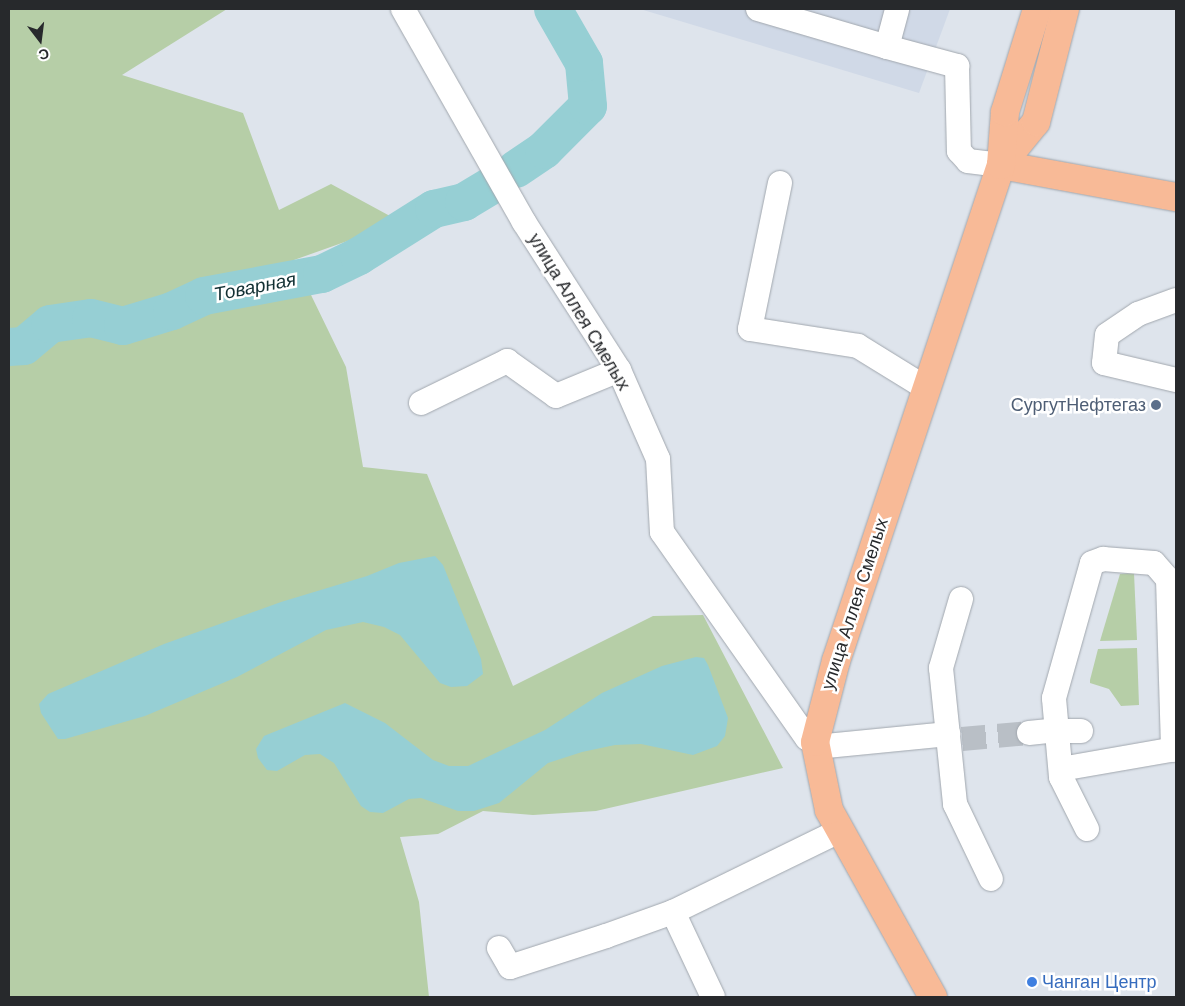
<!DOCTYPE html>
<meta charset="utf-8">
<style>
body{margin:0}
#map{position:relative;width:1185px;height:1006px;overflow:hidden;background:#dee4ec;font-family:Arial,sans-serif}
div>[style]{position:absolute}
.built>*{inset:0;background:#d0d9e7}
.green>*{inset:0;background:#b6cea7}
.water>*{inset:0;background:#96cfd4}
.river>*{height:38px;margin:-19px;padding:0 19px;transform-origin:19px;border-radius:19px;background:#96cfd4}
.minor-tunnel>*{height:24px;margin-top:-12px;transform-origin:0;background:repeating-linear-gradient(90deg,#b9bfc6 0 24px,transparent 0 36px)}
.roads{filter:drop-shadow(0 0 1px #a1a7ae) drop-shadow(0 0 1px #a1a7ae)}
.minor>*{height:24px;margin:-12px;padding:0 12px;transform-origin:12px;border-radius:12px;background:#fff}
.major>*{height:28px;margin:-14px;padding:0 14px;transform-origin:14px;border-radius:14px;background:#f8ba97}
.dots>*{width:14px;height:14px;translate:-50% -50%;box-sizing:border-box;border:2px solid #fff;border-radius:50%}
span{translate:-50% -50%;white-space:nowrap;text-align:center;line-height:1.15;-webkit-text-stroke:5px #fff;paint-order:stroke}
.street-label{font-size:18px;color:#27292c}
.service-label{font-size:18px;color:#4e5e75}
.right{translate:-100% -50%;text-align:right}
.shop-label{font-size:18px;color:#366cbe}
.left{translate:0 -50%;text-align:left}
.water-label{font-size:19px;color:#123033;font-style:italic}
.frame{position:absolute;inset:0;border:10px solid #27292c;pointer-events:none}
.north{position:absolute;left:15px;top:15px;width:50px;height:50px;-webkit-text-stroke:4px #fff;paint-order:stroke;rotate:165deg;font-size:14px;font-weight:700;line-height:20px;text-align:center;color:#27292c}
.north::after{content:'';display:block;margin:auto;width:18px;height:22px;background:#27292c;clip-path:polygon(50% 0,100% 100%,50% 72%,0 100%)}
</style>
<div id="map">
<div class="built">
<div style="clip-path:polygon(640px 9px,950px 9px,919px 93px)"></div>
</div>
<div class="green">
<div style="clip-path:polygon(9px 9px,227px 9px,122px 75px,243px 113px,279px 210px,331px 184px,401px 222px,294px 260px,346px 367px,363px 467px,427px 474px,513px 686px,653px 616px,703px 615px,783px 768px,596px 811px,533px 815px,483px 811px,438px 834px,400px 837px,419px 902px,429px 997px,9px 997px)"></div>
<div style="clip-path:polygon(1134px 573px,1137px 640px,1100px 641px,1120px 574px)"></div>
<div style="clip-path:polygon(1137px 648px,1139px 705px,1121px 706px,1109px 689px,1090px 683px,1090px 680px,1098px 649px)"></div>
</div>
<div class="water">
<div style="clip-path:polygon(435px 556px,443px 565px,481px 659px,483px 674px,467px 686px,451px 687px,440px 683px,400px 635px,384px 627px,363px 622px,326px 630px,237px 677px,145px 716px,65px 739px,58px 739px,41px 713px,39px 704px,48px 694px,164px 644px,281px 602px,367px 576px,399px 563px)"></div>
<div style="clip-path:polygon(696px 657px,704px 658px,708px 665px,728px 718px,725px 736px,717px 746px,693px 755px,641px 744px,615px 745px,582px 752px,548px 763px,499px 803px,474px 811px,458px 811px,421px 798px,409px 799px,383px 813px,370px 812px,361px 806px,334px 763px,320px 754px,305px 755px,277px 771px,267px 770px,258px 758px,256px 749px,264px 736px,345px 703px,385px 723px,433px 760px,449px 766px,468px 766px,545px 730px,602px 693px,662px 666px)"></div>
</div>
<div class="river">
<div style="left:516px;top:169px;width:34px;rotate:-34deg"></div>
<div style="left:544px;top:150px;width:62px;rotate:-45deg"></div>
<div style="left:588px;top:106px;width:43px;rotate:-95.3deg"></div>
<div style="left:584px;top:63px;width:62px;rotate:-119.9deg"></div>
<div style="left:9px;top:347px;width:15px;rotate:-4deg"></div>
<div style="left:24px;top:346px;width:34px;rotate:-40deg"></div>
<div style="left:50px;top:324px;width:41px;rotate:-8.3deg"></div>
<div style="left:91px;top:318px;width:33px;rotate:14deg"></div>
<div style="left:123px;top:326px;width:51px;rotate:-17deg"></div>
<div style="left:172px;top:311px;width:35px;rotate:-25deg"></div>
<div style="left:204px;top:296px;width:120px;rotate:-10.6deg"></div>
<div style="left:322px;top:274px;width:41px;rotate:-25.9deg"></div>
<div style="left:359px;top:256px;width:89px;rotate:-32.1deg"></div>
<div style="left:434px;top:209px;width:31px;rotate:-13deg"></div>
<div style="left:464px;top:202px;width:33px;rotate:-31deg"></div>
</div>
<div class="minor-tunnel">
<div style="left:962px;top:739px;width:67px;rotate:-5.1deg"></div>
</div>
<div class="roads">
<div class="minor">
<div style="left:403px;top:9px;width:245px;rotate:60.4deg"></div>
<div style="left:524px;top:222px;width:176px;rotate:57.3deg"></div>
<div style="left:619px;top:370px;width:97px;rotate:66.3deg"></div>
<div style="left:658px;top:459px;width:73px;rotate:86.9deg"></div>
<div style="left:662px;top:532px;width:252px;rotate:54.9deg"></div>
<div style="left:807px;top:738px;width:9px;rotate:27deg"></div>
<div style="left:758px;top:9px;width:134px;rotate:16.4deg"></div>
<div style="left:887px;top:47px;width:39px;rotate:-75deg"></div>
<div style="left:887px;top:47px;width:73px;rotate:15.2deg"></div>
<div style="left:957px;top:66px;width:85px;rotate:88.7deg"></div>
<div style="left:959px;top:151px;width:13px;rotate:48deg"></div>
<div style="left:968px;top:161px;width:33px;rotate:7deg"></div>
<div style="left:780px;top:183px;width:149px;rotate:101.6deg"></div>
<div style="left:750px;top:329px;width:109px;rotate:8.9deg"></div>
<div style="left:858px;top:346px;width:80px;rotate:31.7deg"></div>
<div style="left:1176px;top:300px;width:40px;rotate:159.8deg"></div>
<div style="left:1138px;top:314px;width:37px;rotate:146deg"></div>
<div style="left:1107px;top:335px;width:28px;rotate:96deg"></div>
<div style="left:1104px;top:363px;width:74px;rotate:13.3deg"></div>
<div style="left:421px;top:403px;width:96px;rotate:-26deg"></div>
<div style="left:507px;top:361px;width:60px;rotate:35.5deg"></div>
<div style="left:556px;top:396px;width:68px;rotate:-22.4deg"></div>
<div style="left:961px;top:599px;width:72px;rotate:106.2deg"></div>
<div style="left:941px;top:668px;width:137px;rotate:84.1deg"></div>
<div style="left:955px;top:804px;width:83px;rotate:64.4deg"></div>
<div style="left:1057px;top:731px;width:24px"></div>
<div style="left:1029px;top:733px;width:28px;rotate:-6deg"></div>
<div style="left:816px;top:747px;width:133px;rotate:-5.6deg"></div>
<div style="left:1061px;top:769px;width:117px;rotate:-9.9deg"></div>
<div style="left:1087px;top:829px;width:58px;rotate:-116.6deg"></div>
<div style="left:1061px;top:777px;width:79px;rotate:-95.1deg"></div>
<div style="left:1054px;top:698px;width:140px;rotate:-74.3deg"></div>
<div style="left:1092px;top:563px;width:12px;rotate:-20deg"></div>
<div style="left:1103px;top:559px;width:51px;rotate:4.5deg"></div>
<div style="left:1154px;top:563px;width:21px;rotate:49deg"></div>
<div style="left:1168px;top:579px;width:171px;rotate:88.3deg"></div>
<div style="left:673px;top:912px;width:94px;rotate:64.8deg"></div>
<div style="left:499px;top:948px;width:22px;rotate:60deg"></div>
<div style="left:510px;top:967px;width:101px;rotate:-17.9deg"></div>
<div style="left:606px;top:936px;width:71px;rotate:-19.7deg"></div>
<div style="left:673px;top:912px;width:185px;rotate:-26deg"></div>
</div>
<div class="major">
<div style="left:1001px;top:165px;width:178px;rotate:10.4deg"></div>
<div style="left:1001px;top:165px;width:55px;rotate:-50.9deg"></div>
<div style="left:1036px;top:122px;width:117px;rotate:-75.6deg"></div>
<div style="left:933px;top:997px;width:214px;rotate:-119.1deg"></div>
<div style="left:829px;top:810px;width:69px;rotate:-101.6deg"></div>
<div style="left:815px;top:742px;width:84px;rotate:-75.5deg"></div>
<div style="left:836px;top:661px;width:523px;rotate:-71.6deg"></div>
<div style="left:1001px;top:165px;width:53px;rotate:-85.7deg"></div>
<div style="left:1005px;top:112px;width:108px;rotate:-72.7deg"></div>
</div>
</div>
<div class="dots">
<div style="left:1156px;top:405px;background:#5c6f8a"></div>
<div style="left:1032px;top:982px;background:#3f7fe0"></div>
</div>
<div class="street-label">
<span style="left:579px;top:312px;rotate:59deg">улица Аллея Смелых</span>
<span style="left:855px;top:604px;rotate:-72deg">улица Аллея Смелых</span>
</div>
<div class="service-label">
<span class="right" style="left:1146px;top:405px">СургутНефтегаз</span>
</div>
<div class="shop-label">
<span class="left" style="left:1042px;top:982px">Чанган Центр</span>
</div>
<div class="water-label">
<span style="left:255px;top:287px;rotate:-11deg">Товарная</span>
</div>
<div class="frame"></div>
<div class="north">С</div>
</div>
